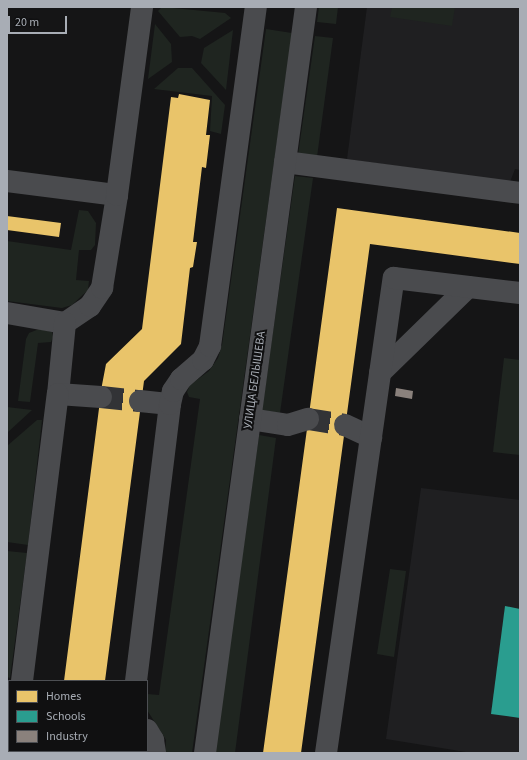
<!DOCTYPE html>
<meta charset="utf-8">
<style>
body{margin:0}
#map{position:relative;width:527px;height:760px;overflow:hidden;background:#151516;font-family:"Source Sans 3",sans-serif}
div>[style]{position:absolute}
.built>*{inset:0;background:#1f1f21}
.green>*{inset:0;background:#1f2520}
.homes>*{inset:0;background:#e9c46a}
.schools>*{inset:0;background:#2a9d8f}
.industry>*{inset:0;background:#8a817c}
.minor-tunnel>*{height:22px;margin-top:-11px;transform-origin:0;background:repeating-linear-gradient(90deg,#323336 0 22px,transparent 0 33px)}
.minor>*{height:22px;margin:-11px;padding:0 11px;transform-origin:11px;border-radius:11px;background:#4a4b4e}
span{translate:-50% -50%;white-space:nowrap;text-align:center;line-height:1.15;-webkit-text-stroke:4px #101011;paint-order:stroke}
.street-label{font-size:12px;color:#a8adb5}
.frame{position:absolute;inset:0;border:8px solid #a8adb5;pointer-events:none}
.legend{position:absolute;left:8px;top:680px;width:140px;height:72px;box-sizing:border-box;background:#101011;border:1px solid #4d4f53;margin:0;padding:5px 7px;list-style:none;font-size:12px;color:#a8adb5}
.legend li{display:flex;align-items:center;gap:8px;height:20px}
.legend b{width:20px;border:1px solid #4d4f53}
.scale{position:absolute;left:8px;top:16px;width:59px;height:18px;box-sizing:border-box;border:2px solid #a8adb5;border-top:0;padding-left:5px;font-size:12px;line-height:14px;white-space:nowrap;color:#a8adb5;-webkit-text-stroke:3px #101011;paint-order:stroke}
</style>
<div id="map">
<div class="built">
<div style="clip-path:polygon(367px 7px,520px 7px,520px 170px,515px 169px,510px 182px,347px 159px)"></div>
<div style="clip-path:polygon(421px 488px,520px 500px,520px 753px,472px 753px,386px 739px)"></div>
</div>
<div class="green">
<div style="clip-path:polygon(162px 7px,225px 13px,231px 18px,200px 39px,192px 36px,180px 37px,158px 11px)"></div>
<div style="clip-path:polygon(319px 7px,338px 7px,336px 24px,317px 22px)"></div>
<div style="clip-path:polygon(392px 7px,455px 7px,452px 26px,390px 17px)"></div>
<div style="clip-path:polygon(155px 24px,171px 44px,172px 62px,148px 79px)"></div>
<div style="clip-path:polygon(266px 29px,292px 33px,192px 753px,165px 753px,166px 740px,147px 710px,147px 694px,159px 695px,200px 399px,189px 397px,187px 392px,190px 385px,209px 371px,218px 358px,222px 345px)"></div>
<div style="clip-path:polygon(233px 30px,226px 90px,201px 63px,204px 48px)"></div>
<div style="clip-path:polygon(315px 36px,333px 38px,317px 157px,298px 155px)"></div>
<div style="clip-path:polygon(178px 68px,192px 68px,225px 105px,221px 134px,210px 131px,212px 96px,154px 89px)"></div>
<div style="clip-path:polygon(295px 176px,313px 178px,280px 413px,262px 410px)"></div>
<div style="clip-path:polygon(79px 210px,88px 211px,96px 223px,95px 245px,91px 250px,79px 250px,76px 280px,89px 281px,88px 290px,72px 305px,62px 308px,7px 301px,7px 241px,71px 250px)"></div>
<div style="clip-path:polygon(39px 329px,52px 332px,53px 337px,51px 342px,38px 343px,30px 402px,18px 401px,26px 339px,29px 333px)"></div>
<div style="clip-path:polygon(504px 358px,520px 360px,520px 455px,493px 452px)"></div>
<div style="clip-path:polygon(7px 407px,32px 410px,7px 433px)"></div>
<div style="clip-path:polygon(37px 420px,42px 420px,28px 545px,7px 542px,7px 446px)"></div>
<div style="clip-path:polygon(259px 435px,276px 438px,235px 753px,215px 753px)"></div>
<div style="clip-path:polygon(7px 551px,27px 553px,10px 678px,7px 677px)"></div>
<div style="clip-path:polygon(390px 569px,406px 571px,394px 657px,377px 654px)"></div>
</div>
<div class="homes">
<div style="clip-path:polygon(179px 94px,210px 100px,206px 135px,210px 135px,206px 168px,202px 167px,193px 242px,197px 242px,193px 267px,190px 268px,181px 344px,144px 381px,105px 681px,64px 681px,102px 385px,106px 364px,142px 329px,171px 97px,178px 98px)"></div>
<div style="clip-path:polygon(337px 208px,520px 233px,520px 264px,370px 244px,301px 753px,263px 753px)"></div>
<div style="clip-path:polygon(7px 216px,61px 223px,59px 237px,7px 230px)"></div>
<div style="clip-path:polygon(65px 751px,118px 751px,120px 753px,66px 753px)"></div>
</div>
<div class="schools">
<div style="clip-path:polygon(505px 606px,520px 609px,520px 718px,491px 714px)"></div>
</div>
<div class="industry">
<div style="clip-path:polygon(396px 388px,413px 391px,412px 399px,395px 396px)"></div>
</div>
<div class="minor-tunnel">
<div style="left:101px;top:397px;width:39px;rotate:6deg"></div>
<div style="left:308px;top:419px;width:37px;rotate:9deg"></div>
</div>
<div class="minor">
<div style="left:285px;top:162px;width:237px;rotate:7.5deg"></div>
<div style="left:7px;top:181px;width:111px;rotate:7.3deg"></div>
<div style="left:7px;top:313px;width:59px;rotate:9.8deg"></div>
<div style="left:65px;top:323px;width:30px;rotate:-34deg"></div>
<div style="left:90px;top:306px;width:22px;rotate:-56deg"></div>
<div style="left:102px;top:288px;width:94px;rotate:-80.8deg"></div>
<div style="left:117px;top:195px;width:190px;rotate:-82.4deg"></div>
<div style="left:65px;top:323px;width:71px;rotate:95.6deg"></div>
<div style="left:58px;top:394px;width:43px;rotate:4deg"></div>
<div style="left:380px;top:373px;width:123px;rotate:-44.3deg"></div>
<div style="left:140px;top:401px;width:30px;rotate:6deg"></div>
<div style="left:250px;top:419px;width:38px;rotate:9deg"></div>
<div style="left:288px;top:425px;width:21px;rotate:-17deg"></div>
<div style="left:345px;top:425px;width:29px;rotate:25deg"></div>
<div style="left:22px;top:681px;width:289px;rotate:-82.9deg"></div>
<div style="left:136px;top:681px;width:279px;rotate:-83deg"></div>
<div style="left:170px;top:404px;width:13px;rotate:-77deg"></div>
<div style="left:173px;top:391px;width:14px;rotate:-56deg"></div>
<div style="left:181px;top:379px;width:29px;rotate:-41deg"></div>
<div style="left:203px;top:360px;width:16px;rotate:-63deg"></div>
<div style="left:210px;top:346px;width:342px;rotate:-82.3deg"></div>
<div style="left:147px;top:730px;width:12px;rotate:59deg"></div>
<div style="left:153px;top:740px;width:13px;rotate:81deg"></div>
<div style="left:19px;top:751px;width:3px;rotate:45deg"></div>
<div style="left:205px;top:753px;width:753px;rotate:-82.29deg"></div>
<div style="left:326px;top:753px;width:480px;rotate:-81.9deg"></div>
<div style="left:394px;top:278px;width:127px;rotate:6.8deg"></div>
</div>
<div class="street-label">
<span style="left:255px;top:380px;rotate:-82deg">УЛИЦА БЕЛЫШЕВА</span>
</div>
<div class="frame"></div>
<ul class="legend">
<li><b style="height:11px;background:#e9c46a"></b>Homes</li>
<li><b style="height:11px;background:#2a9d8f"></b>Schools</li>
<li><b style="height:11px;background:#8a817c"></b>Industry</li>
</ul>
<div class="scale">20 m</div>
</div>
